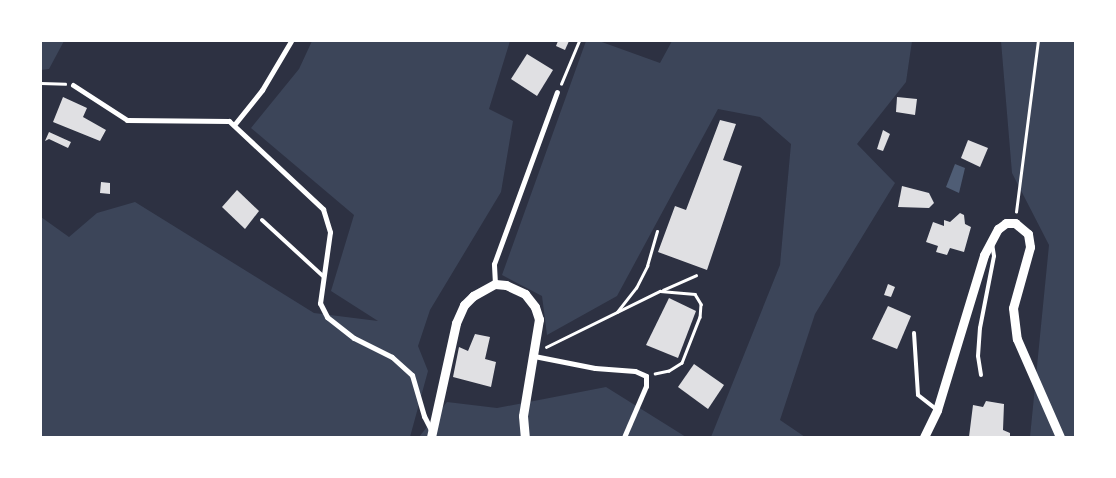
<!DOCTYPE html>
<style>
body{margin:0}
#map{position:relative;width:1116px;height:478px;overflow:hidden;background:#2d3142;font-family:Rubik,sans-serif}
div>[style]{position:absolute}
.green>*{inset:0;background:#3c4559}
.water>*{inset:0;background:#4f5d75}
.building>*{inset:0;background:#e0e0e3}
.path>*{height:2.5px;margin:-1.25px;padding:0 1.25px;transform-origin:1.25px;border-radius:1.25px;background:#fff}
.service>*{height:4px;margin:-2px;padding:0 2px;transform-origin:2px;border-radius:2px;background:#fff}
.minor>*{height:5px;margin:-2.5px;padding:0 2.5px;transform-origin:2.5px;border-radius:2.5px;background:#fff}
.tertiary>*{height:9px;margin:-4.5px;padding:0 4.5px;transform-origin:4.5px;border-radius:4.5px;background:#fff}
span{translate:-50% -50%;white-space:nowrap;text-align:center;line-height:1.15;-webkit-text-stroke:5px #fff;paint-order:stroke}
.frame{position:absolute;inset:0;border:42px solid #fff;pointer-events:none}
</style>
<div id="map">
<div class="green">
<div style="clip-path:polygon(41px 41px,64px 41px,49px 69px,41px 70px)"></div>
<div style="clip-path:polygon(312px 41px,510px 41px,489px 109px,513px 121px,501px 192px,430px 310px,418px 346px,428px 371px,410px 437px,41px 437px,41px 217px,69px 237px,97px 213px,135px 202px,314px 313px,378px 321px,331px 291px,354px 215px,251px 128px,299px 69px)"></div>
<div style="clip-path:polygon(586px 41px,599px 41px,660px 63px,672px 41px,912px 41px,906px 82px,857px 144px,895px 183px,815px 314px,780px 420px,805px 437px,711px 437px,780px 265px,791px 144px,760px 117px,718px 109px,617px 296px,547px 335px,542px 296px,502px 275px)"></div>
<div style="clip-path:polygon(1001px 41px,1075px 41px,1075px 437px,1030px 437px,1049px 245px,1012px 173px)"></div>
<div style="clip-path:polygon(606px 387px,686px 437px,419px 437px,447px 402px,497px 408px)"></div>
</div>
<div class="water">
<div style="clip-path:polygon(955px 164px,965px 168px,959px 193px,946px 187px)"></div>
</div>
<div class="building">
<div style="clip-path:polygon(558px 41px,569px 41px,565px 50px,556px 46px)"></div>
<div style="clip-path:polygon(527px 54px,553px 70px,537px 96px,511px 79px)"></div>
<div style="clip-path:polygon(63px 97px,87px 108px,83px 117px,106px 130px,100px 141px,53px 122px)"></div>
<div style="clip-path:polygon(897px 97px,917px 99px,915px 115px,896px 112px)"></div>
<div style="clip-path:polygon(720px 120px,736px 124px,723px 160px,742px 166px,707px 270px,658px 252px,675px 206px,686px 210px)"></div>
<div style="clip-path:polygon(883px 130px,890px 134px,883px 151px,877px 149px)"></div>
<div style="clip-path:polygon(49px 132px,71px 142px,68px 148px,49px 139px,45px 141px)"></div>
<div style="clip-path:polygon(968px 140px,988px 148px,980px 167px,961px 158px)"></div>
<div style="clip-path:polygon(101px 182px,110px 183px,110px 194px,100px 193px)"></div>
<div style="clip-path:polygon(902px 186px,929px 193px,934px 203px,929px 208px,898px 207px)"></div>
<div style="clip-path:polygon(237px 190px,259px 211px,245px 229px,222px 207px)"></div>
<div style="clip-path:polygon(960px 213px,964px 215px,965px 224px,971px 227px,964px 252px,950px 248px,947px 255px,936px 252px,938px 246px,926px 242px,933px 222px,944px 226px,944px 220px,950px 222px)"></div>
<div style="clip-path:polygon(888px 284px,895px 287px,891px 297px,884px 295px)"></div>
<div style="clip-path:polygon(669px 298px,696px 311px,678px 358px,646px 345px)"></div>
<div style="clip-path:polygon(888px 306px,911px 316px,897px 349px,872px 339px)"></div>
<div style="clip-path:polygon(475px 334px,490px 337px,485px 359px,496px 362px,491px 387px,453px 377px,459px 347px,468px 351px)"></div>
<div style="clip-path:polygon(694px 364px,724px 385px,708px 409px,678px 387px)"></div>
<div style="clip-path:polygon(986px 401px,1004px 404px,1003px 430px,1010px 433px,1010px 437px,969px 437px,973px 405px,983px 407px)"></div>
</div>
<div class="path">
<div style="left:41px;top:83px;width:24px;rotate:2deg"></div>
<div style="left:561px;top:84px;width:47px;rotate:-67.3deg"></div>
<div style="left:1016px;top:212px;width:172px;rotate:-82.7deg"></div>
<div style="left:663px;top:290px;width:36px;rotate:-24deg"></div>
<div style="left:617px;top:312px;width:31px;rotate:-52deg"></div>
<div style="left:636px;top:288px;width:25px;rotate:-63deg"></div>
<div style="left:647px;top:266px;width:36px;rotate:-74deg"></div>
<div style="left:546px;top:347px;width:127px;rotate:-26.2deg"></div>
<div style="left:660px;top:291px;width:35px;rotate:5deg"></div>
<div style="left:695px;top:294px;width:12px;rotate:59deg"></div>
<div style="left:701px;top:304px;width:13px;rotate:94deg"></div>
<div style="left:700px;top:317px;width:49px;rotate:111.4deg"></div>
<div style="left:682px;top:363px;width:15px;rotate:148deg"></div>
<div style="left:669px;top:371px;width:14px;rotate:168deg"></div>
</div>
<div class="service">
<div style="left:262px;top:220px;width:84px;rotate:42.6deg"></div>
<div style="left:914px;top:333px;width:62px;rotate:86.3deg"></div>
<div style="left:918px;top:395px;width:23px;rotate:38deg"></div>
<div style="left:981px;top:375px;width:19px;rotate:-99deg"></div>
<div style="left:978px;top:356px;width:28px;rotate:-86deg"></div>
<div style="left:980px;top:328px;width:73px;rotate:-79deg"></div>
<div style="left:994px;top:256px;width:12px;rotate:-99deg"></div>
</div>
<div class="minor">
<div style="left:73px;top:85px;width:64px;rotate:32.9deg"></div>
<div style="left:127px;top:120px;width:102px;rotate:0.6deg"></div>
<div style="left:229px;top:121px;width:129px;rotate:43.1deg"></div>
<div style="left:323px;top:209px;width:24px;rotate:73deg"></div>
<div style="left:330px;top:232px;width:72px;rotate:98deg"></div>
<div style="left:320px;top:303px;width:16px;rotate:63deg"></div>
<div style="left:327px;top:317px;width:34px;rotate:38deg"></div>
<div style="left:354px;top:338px;width:42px;rotate:26.6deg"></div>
<div style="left:392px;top:357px;width:27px;rotate:42deg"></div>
<div style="left:412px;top:375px;width:43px;rotate:73.7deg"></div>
<div style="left:424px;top:416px;width:18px;rotate:63deg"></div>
<div style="left:234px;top:125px;width:45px;rotate:-51.3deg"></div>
<div style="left:262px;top:90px;width:57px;rotate:-59.4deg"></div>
<div style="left:495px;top:284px;width:20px;rotate:-93deg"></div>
<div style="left:494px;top:264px;width:183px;rotate:-69.9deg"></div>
<div style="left:534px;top:356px;width:62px;rotate:11.1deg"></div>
<div style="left:595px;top:368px;width:40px;rotate:4.3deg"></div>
<div style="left:635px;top:371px;width:12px;rotate:24deg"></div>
<div style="left:646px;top:376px;width:10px;rotate:90deg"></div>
<div style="left:646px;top:386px;width:56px;rotate:113.3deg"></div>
</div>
<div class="tertiary">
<div style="left:431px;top:437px;width:117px;rotate:-77.6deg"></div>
<div style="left:456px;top:323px;width:20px;rotate:-66deg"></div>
<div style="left:464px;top:305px;width:13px;rotate:-45deg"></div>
<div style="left:473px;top:296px;width:25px;rotate:-29deg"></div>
<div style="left:495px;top:284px;width:11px;rotate:5deg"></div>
<div style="left:506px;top:285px;width:21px;rotate:25deg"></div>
<div style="left:525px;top:294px;width:16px;rotate:52deg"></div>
<div style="left:535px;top:307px;width:13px;rotate:72deg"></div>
<div style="left:539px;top:319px;width:98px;rotate:99.4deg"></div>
<div style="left:523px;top:416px;width:21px;rotate:85deg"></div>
<div style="left:924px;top:437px;width:30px;rotate:-64deg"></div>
<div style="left:937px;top:410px;width:162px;rotate:-73.1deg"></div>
<div style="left:984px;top:255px;width:30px;rotate:-62deg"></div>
<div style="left:998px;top:229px;width:10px;rotate:-37deg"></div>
<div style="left:1006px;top:223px;width:9px"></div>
<div style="left:1015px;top:223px;width:17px;rotate:40deg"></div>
<div style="left:1028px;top:234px;width:13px;rotate:81deg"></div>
<div style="left:1030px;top:247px;width:63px;rotate:105.6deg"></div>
<div style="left:1013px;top:308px;width:31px;rotate:83deg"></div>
<div style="left:1017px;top:339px;width:107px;rotate:66.3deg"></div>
</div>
<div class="frame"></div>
</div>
